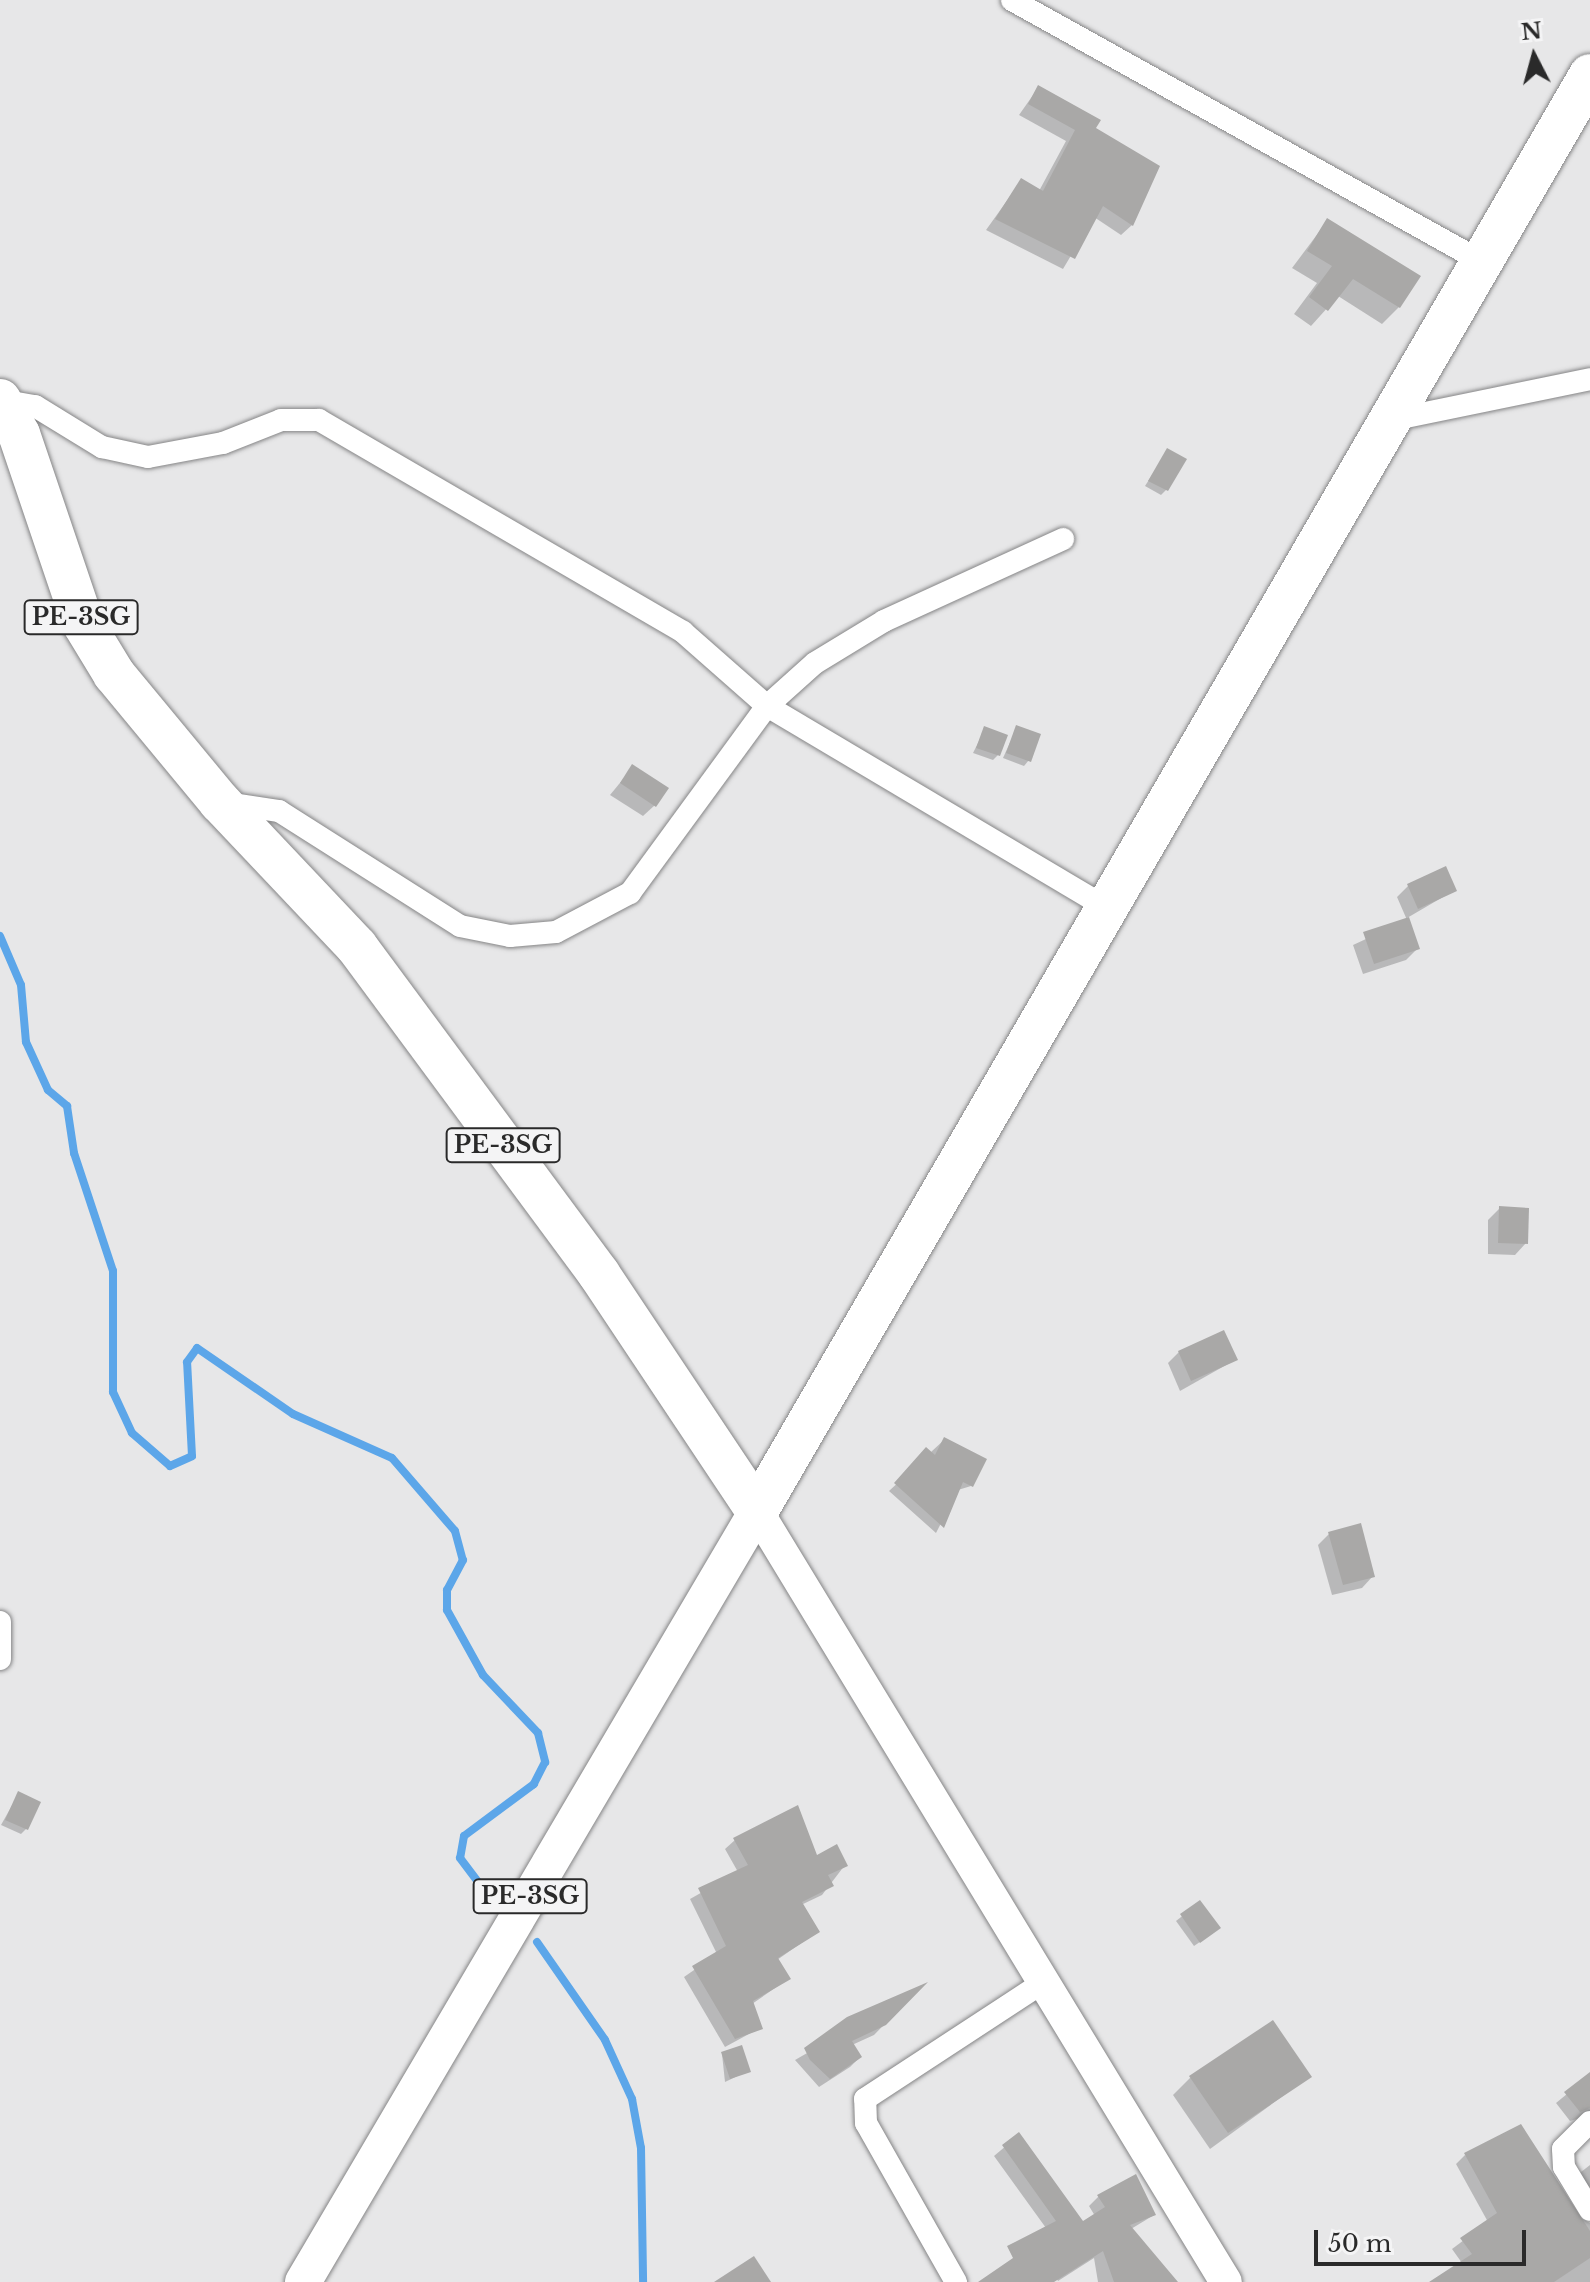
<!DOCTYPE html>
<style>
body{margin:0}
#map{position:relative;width:1590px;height:2282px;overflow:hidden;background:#e7e7e8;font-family:"Libre Baskerville",serif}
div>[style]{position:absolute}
.shadow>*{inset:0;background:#0003}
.stream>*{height:8px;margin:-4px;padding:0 4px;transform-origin:4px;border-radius:4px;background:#5ca6e9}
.building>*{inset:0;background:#a9a8a7}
.roads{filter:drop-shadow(0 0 2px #858586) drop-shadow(0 0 2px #858586)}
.street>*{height:22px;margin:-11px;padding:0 11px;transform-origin:11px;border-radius:11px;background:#fff}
.secondary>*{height:32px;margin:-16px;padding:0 16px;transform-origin:16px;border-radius:16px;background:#fff}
.primary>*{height:36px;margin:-18px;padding:0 18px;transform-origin:18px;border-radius:18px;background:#fff}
.highway>*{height:42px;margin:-21px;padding:0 21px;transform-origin:21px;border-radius:21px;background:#fff}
span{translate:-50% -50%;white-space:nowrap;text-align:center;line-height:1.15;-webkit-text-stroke:8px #f4f4f5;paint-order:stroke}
.shield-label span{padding:2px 6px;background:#f4f4f5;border:2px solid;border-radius:6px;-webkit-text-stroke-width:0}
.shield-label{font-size:24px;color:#2a2a2a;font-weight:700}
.north{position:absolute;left:1494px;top:16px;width:80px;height:80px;-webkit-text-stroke:6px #f4f4f5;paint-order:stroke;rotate:354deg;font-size:22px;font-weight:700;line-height:32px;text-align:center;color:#2a2a2a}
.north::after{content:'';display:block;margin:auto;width:28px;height:36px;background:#2a2a2a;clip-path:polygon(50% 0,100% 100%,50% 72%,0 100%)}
.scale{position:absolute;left:1314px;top:2230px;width:212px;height:36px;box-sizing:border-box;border:4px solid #2a2a2a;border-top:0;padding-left:10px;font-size:24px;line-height:28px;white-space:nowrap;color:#2a2a2a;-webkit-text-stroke:6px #f4f4f5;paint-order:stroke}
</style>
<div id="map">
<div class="shadow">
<div style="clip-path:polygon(1038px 88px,1093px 129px,1132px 225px,1121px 235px,1094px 217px,1063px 269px,986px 230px,1021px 181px,1039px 191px,1066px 141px,1019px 115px)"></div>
<div style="clip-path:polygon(1328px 220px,1399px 307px,1382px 324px,1338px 296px,1311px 326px,1294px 314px,1317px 283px,1292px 268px)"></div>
<div style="clip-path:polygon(1168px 450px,1166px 490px,1161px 495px,1145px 486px)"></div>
<div style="clip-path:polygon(1017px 727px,1029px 760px,1024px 766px,1003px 758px)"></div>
<div style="clip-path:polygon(985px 729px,998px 755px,993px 760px,973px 753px)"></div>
<div style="clip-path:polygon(633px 767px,655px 805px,643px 816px,610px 795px)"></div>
<div style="clip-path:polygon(1408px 886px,1455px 890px,1407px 918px,1417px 949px,1406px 960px,1363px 974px,1353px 945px,1407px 920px,1397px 897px)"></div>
<div style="clip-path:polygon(1500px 1208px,1526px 1243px,1515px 1255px,1488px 1254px,1488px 1220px)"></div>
<div style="clip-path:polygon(1179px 1352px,1235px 1360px,1180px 1391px,1168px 1363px)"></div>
<div style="clip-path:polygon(945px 1439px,971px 1486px,958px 1490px,936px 1533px,889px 1491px)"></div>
<div style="clip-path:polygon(1329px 1534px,1373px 1576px,1362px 1588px,1332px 1595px,1318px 1545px)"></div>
<div style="clip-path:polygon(19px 1793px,26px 1829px,21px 1834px,1px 1825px)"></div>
<div style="clip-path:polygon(735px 1840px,845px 1865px,822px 1895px,801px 1905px,817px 1932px,777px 1960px,788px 1979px,752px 2004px,760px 2028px,725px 2047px,684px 1977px,717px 1954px,690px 1899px,738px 1872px,725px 1849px)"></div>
<div style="clip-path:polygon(1200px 1902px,1213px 1933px,1194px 1946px,1176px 1921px)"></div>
<div style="clip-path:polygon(920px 1988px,874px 2035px,852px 2045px,860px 2057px,850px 2067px,819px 2087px,795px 2060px)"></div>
<div style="clip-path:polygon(722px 2054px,748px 2071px,725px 2082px)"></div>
<div style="clip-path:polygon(1590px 2075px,1590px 2124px,1584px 2117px,1570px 2121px,1556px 2103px)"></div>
<div style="clip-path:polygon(1309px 2077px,1210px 2149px,1173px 2095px,1190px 2078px)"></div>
<div style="clip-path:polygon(1019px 2135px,1082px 2224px,1095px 2216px,1089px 2206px,1099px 2196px,1154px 2215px,1131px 2229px,1175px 2282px,1098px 2282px,1094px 2258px,1058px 2281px,1034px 2239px,1046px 2228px,994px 2156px)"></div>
<div style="clip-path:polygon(1465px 2155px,1590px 2223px,1590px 2282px,1436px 2282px,1462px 2263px,1452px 2249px,1488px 2222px,1456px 2164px)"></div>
<div style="clip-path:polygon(1590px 2165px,1590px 2210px,1572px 2179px)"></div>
</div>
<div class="stream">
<div style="left:0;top:936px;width:53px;rotate:66.8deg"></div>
<div style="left:21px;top:985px;width:57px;rotate:85deg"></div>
<div style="left:26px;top:1042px;width:53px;rotate:65.4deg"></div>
<div style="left:48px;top:1090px;width:25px;rotate:40deg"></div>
<div style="left:67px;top:1106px;width:48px;rotate:81.5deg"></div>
<div style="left:74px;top:1153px;width:124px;rotate:71.7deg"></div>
<div style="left:113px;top:1271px;width:121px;rotate:90deg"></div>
<div style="left:113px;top:1392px;width:45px;rotate:65.1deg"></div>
<div style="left:132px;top:1433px;width:50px;rotate:41deg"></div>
<div style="left:170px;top:1466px;width:24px;rotate:-24deg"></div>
<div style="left:192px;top:1456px;width:94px;rotate:-93deg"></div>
<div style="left:187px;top:1362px;width:17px;rotate:-54deg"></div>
<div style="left:197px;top:1348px;width:116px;rotate:34.5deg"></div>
<div style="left:293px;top:1414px;width:108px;rotate:24deg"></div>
<div style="left:392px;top:1458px;width:96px;rotate:49.2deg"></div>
<div style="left:455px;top:1531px;width:30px;rotate:75deg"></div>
<div style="left:463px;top:1560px;width:34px;rotate:118deg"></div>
<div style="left:447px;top:1590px;width:20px;rotate:90deg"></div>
<div style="left:447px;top:1610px;width:74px;rotate:61deg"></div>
<div style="left:483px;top:1675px;width:80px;rotate:46.5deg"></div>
<div style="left:538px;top:1733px;width:30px;rotate:76deg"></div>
<div style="left:545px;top:1762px;width:25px;rotate:117deg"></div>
<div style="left:534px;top:1784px;width:87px;rotate:143.4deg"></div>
<div style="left:464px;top:1836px;width:22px;rotate:100deg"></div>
<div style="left:460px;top:1858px;width:31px;rotate:53deg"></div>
<div style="left:537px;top:1942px;width:119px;rotate:55.2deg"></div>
<div style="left:605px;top:2040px;width:65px;rotate:65.4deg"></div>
<div style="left:632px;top:2099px;width:50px;rotate:79.6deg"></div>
<div style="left:641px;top:2148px;width:134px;rotate:89.1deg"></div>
</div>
<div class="building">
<div style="clip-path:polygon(1038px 85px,1101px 120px,1096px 128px,1160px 166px,1133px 226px,1103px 206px,1075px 259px,995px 219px,1021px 178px,1043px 191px,1075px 130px,1028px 104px)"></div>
<div style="clip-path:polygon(1327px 218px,1421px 276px,1400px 308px,1353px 279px,1328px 311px,1309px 297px,1332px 266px,1307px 251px)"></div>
<div style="clip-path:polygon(1167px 448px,1187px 459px,1168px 491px,1148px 481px)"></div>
<div style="clip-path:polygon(1016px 725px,1041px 734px,1031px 762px,1006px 753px)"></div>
<div style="clip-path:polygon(984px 726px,1008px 735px,1000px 756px,976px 748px)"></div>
<div style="clip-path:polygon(632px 764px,669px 788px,656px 807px,620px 783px)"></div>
<div style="clip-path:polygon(1446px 866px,1457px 891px,1418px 909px,1407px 884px)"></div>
<div style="clip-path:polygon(1409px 917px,1420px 949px,1374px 964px,1363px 932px)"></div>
<div style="clip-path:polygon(1499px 1206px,1529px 1208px,1528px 1244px,1498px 1243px)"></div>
<div style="clip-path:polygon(1224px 1330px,1238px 1360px,1191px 1381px,1178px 1351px)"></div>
<div style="clip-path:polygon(944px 1437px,987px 1459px,973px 1487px,963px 1482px,944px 1528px,894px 1483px,926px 1447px,935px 1455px)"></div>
<div style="clip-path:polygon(1361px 1523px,1375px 1577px,1343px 1585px,1328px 1532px)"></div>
<div style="clip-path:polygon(18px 1791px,41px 1802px,28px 1830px,5px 1820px)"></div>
<div style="clip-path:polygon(798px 1805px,817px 1855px,837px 1844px,848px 1866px,828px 1875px,834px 1886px,802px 1902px,820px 1932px,778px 1958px,791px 1979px,753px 2001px,763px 2029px,735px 2039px,692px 1966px,726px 1946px,698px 1888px,748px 1865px,733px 1838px)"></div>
<div style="clip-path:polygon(1200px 1900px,1221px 1928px,1200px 1943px,1180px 1914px)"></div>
<div style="clip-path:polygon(928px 1982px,886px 2025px,852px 2041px,862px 2057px,830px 2079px,810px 2060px,804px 2048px,847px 2017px)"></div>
<div style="clip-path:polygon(1273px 2020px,1312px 2077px,1228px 2133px,1189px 2076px)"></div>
<div style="clip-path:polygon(742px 2045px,751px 2072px,730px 2079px,721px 2052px)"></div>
<div style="clip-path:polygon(1590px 2072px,1590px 2108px,1580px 2112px,1564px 2092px)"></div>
<div style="clip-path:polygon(1521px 2124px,1590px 2231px,1590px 2258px,1554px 2282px,1429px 2282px,1472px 2254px,1460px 2238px,1497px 2213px,1464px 2153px)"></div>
<div style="clip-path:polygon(1019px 2132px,1083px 2221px,1105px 2207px,1097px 2195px,1136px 2174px,1156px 2215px,1130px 2225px,1178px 2282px,1114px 2282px,1103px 2251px,1054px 2282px,978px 2282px,1013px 2258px,1007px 2246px,1056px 2221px,1002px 2145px)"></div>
<div style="clip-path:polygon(754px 2256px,771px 2282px,714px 2282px)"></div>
</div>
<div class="roads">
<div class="street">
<div style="left:1012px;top:0;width:534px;rotate:29.11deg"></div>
<div style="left:0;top:400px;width:36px;rotate:10deg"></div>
<div style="left:35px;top:406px;width:79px;rotate:31.5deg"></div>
<div style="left:102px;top:447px;width:47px;rotate:12.3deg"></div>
<div style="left:148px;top:457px;width:76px;rotate:-10.6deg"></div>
<div style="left:223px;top:443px;width:62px;rotate:-21.6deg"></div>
<div style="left:281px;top:420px;width:38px"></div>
<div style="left:319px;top:420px;width:421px;rotate:30.2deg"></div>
<div style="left:683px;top:632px;width:112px;rotate:41.4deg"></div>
<div style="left:767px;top:706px;width:392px;rotate:30.7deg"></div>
<div style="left:1391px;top:420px;width:203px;rotate:-11.6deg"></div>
<div style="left:225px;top:803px;width:55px;rotate:8.4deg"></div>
<div style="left:279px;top:811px;width:214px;rotate:32.4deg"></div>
<div style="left:460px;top:926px;width:51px;rotate:11.3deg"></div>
<div style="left:510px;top:936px;width:46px;rotate:-5deg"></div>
<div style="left:556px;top:932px;width:84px;rotate:-27.8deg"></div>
<div style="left:630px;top:893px;width:232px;rotate:-53.8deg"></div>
<div style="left:767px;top:706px;width:64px;rotate:-41.9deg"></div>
<div style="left:815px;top:663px;width:81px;rotate:-31.3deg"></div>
<div style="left:884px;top:621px;width:197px;rotate:-24.6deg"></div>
<div style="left:0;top:1622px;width:37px;rotate:90deg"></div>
<div style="left:1590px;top:2122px;width:38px;rotate:135deg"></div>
<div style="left:1563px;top:2149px;width:18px;rotate:87deg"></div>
<div style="left:1564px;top:2167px;width:50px;rotate:58.8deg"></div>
<div style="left:956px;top:2282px;width:183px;rotate:-119.5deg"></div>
<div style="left:866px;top:2123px;width:24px;rotate:-92deg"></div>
<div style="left:865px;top:2099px;width:214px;rotate:-33.2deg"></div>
</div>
<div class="secondary">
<div style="left:757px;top:1511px;width:902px;rotate:58.69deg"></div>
</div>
<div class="primary">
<div style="left:303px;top:2282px;width:895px;rotate:-59.51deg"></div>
</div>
<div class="highway">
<div style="left:0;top:400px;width:39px;rotate:61deg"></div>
<div style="left:19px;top:434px;width:200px;rotate:71.3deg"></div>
<div style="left:83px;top:623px;width:60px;rotate:58.7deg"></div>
<div style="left:114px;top:674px;width:166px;rotate:50.4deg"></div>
<div style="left:220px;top:802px;width:199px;rotate:46.6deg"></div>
<div style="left:357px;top:947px;width:407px;rotate:53.5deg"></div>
<div style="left:599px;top:1274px;width:285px;rotate:56.3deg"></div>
<div style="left:757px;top:1511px;width:1660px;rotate:-59.88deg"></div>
</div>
</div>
<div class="shield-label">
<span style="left:81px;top:617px">PE-3SG</span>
<span style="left:503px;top:1145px">PE-3SG</span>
<span style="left:530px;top:1896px">PE-3SG</span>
</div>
<div class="north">N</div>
<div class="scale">50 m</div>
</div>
